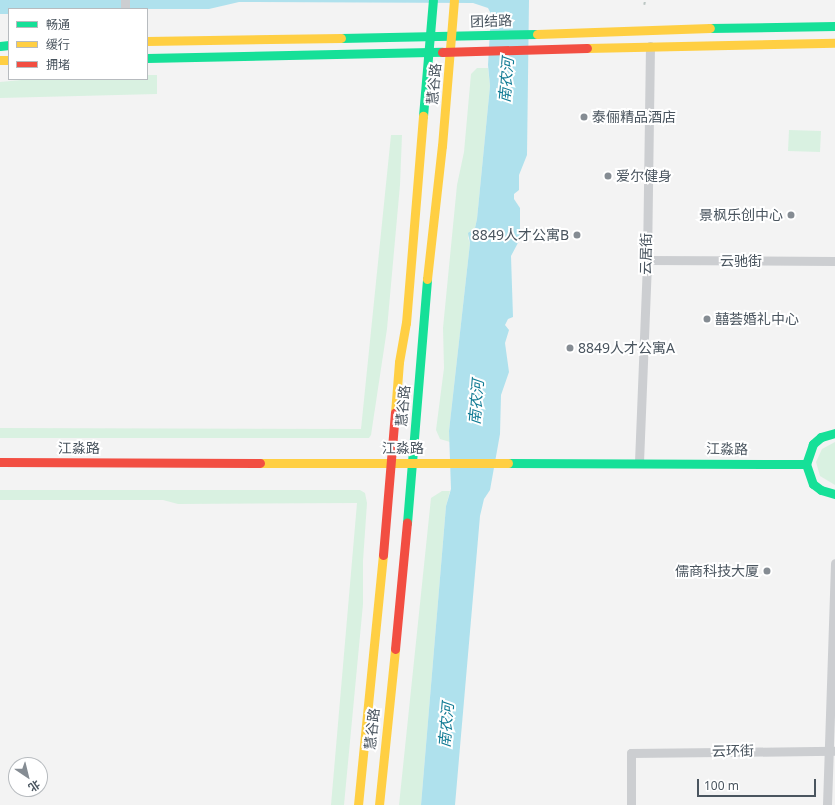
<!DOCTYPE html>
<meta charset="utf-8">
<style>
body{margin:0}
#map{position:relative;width:835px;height:805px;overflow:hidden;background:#f3f3f3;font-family:"Noto Sans","Noto Sans SC",sans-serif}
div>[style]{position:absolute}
.green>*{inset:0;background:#d9f1e1}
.water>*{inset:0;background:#afe1ed}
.path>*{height:1.5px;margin-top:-0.75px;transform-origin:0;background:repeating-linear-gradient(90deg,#bbc6c3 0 3px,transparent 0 5px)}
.street>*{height:9px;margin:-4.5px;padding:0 4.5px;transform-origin:4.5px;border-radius:4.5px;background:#ccced1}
.fast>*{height:9px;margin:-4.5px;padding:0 4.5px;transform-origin:4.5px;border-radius:4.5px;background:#16e098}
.slow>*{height:9px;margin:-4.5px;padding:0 4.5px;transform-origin:4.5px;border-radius:4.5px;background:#ffcf43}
.jam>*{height:9px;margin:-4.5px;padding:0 4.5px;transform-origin:4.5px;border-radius:4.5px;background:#f24e42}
.dots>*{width:11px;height:11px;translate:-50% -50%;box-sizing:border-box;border:2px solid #fff;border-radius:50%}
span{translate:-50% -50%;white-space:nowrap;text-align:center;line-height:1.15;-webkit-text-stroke:4px #fff;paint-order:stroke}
.street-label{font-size:14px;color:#4a555f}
.poi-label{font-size:14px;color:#4a555f}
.left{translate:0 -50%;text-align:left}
.right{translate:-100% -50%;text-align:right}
.water-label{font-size:15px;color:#117b94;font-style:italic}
.legend{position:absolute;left:8px;top:8px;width:140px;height:72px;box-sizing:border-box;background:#fff;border:1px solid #b7bbbf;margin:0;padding:5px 7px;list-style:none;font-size:12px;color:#4a555f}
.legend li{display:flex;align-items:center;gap:8px;height:20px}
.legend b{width:20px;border:1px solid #b7bbbf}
.north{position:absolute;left:8px;top:757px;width:40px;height:40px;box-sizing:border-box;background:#fff;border:1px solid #b7bbbf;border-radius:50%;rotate:145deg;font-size:11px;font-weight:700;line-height:16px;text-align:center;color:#4a555f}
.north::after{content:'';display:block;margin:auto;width:14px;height:18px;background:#858c93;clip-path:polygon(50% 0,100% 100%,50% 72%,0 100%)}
.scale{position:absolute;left:697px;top:779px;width:119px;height:18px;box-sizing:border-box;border:2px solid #4a555f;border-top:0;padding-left:5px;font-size:12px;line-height:14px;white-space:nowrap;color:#4a555f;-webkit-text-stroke:3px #fff;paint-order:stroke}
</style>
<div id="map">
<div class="green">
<div style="clip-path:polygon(477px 68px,488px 68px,490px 86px,477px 219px,475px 228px,470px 231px,468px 238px,470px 243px,449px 431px,450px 442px,440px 439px,436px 430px,444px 368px,443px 328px,457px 185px,464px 152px,471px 74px)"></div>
<div style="clip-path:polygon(147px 75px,157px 75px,157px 94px,0 98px,0 82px,32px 79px,147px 79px)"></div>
<div style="clip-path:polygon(789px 130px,821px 131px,820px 152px,788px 151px)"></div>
<div style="clip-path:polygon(391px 135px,402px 135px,400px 185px,387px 329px,371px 435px,369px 438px,0 438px,0 428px,361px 429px)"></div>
<div style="clip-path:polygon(835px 442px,835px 485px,820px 476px,816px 462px,822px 449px)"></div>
<div style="clip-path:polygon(0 490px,360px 490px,365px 493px,367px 503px,363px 561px,363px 604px,344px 805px,331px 805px,357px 503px,178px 504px,163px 500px,0 500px)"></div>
<div style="clip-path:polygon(442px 491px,450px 491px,446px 506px,421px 805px,399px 805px,431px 498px)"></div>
</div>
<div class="water">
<div style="clip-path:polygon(0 0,529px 0,527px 155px,519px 175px,519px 190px,514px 194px,514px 199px,520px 208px,520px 239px,511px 256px,513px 317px,508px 319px,505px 325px,509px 330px,505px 343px,509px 372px,501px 395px,500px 434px,490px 490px,484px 499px,480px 516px,455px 805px,421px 805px,446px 506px,451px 489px,449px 431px,470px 243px,468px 233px,475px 228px,477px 219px,490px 86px,488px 65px,491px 14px,488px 8px,473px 3px,239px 2px,209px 9px,9px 9px,9px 14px,0 14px)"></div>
</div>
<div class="path">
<div style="left:644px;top:5px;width:5px;rotate:-79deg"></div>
</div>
<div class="street">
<div style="left:125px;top:9px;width:9px;rotate:-90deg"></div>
<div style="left:647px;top:260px;width:188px;rotate:0.3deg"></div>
<div style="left:639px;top:462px;width:202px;rotate:-87.7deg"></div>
<div style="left:647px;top:260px;width:214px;rotate:-89.2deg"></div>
<div style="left:631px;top:805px;width:52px;rotate:-90deg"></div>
<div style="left:631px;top:753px;width:204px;rotate:-0.6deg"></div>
<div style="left:827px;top:805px;width:242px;rotate:-88.1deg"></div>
</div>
<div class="fast">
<div style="left:710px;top:28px;width:125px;rotate:-0.9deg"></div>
<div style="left:341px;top:38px;width:196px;rotate:-1.2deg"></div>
<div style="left:0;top:46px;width:9px;rotate:-6deg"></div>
<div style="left:147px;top:58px;width:295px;rotate:-1.2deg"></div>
<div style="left:423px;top:116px;width:116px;rotate:-85.1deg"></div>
<div style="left:835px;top:433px;width:15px;rotate:164deg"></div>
<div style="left:821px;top:437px;width:11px;rotate:139deg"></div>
<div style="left:813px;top:444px;width:21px;rotate:109deg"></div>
<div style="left:806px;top:464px;width:21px;rotate:71deg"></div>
<div style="left:813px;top:484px;width:10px;rotate:37deg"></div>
<div style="left:821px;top:490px;width:15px;rotate:16deg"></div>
<div style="left:508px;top:463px;width:298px;rotate:0.2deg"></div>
<div style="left:407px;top:523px;width:245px;rotate:-85.3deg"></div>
</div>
<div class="slow">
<div style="left:537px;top:34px;width:173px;rotate:-2deg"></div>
<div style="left:147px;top:41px;width:194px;rotate:-0.9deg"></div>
<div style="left:587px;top:48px;width:248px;rotate:-1.2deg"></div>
<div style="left:0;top:60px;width:9px"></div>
<div style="left:427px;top:279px;width:134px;rotate:-83.6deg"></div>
<div style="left:442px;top:146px;width:146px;rotate:-85.3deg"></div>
<div style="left:395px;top:413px;width:51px;rotate:-85.5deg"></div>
<div style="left:399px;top:362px;width:40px;rotate:-80deg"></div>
<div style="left:406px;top:323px;width:208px;rotate:-85.3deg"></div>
<div style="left:260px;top:463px;width:248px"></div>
<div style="left:358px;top:805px;width:251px;rotate:-84.3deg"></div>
<div style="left:379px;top:805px;width:157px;rotate:-84.1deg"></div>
</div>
<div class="jam">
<div style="left:442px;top:52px;width:145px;rotate:-1.6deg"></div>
<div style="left:0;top:462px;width:260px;rotate:0.2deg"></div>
<div style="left:383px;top:555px;width:143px;rotate:-85.2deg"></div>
<div style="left:395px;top:649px;width:127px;rotate:-84.6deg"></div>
</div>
<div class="dots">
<div style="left:584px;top:117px;background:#858c93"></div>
<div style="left:608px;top:176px;background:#858c93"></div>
<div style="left:791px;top:215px;background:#858c93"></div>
<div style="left:577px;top:235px;background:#858c93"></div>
<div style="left:707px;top:319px;background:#858c93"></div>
<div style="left:570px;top:348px;background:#858c93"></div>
<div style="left:767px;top:571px;background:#858c93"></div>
</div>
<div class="street-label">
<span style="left:491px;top:21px;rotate:-2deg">团结路</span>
<span style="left:434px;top:84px;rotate:-85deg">慧谷路</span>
<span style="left:646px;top:254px;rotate:-89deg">云居街</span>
<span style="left:741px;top:261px">云驰街</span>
<span style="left:403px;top:406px;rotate:-85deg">慧谷路</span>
<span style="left:79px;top:448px">江淼路</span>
<span style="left:403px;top:448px">江淼路</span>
<span style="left:727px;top:449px;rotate:1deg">江淼路</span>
<span style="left:372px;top:729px;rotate:-84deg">慧谷路</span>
<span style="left:733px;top:751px;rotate:-1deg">云环街</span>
</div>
<div class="poi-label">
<span class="left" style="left:592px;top:117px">泰俪精品酒店</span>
<span class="left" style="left:616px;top:176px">爱尔健身</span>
<span class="right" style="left:783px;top:215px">景枫乐创中心</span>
<span class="right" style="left:569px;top:235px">8849人才公寓B</span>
<span class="left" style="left:715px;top:319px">囍荟婚礼中心</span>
<span class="left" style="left:578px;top:348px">8849人才公寓A</span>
<span class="right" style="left:759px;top:571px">儒商科技大厦</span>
</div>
<div class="water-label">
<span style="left:506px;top:80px;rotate:-85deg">南农河</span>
<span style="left:476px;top:402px;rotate:-85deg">南农河</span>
<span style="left:446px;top:725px;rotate:-85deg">南农河</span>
</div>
<ul class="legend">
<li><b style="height:5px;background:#16e098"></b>畅通</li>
<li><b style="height:5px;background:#ffcf43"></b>缓行</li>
<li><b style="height:5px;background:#f24e42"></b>拥堵</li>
</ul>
<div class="north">北</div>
<div class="scale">100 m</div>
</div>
